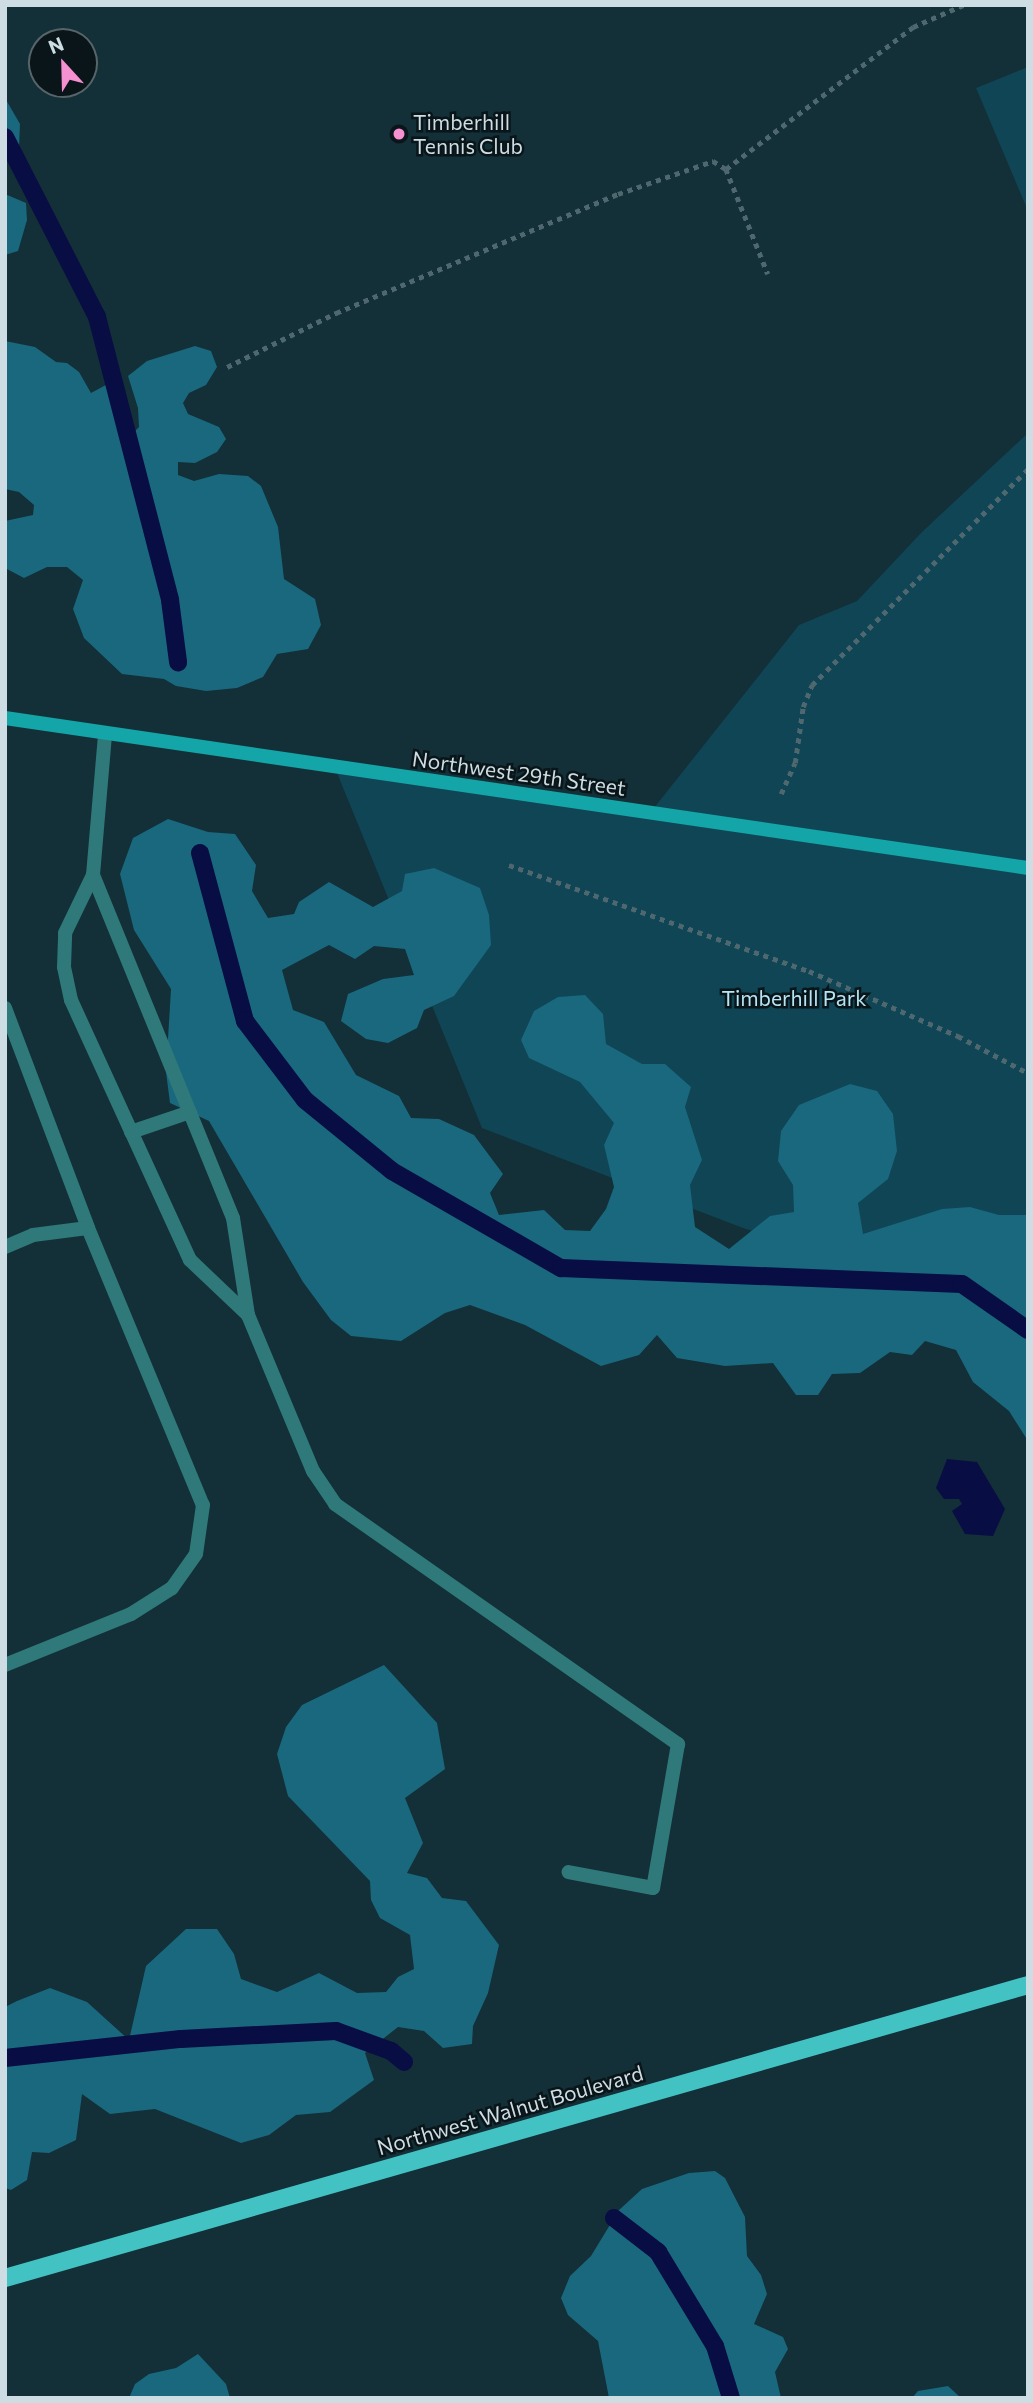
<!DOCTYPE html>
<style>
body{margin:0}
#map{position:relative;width:1033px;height:2403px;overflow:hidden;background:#132f37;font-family:Commissioner,sans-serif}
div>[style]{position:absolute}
.green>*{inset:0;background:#0f4554}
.forest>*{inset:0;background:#19687e}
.water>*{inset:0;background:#080d44}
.stream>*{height:18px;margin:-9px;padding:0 9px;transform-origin:9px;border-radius:9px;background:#080d44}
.path>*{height:4.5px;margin-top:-2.25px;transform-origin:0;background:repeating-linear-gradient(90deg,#4f676e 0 5px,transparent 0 10px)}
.lane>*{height:14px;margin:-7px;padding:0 7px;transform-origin:7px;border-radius:7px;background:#2f797a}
.secondary>*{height:14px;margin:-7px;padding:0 7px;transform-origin:7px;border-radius:7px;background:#13a5a7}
.primary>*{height:18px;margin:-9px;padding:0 9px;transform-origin:9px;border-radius:9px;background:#43c2c4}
.dots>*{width:19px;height:19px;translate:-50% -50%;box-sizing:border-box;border:4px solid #091519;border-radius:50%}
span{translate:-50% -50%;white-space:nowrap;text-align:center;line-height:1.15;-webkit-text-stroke:5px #091519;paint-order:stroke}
.poi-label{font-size:21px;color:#cddde3}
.left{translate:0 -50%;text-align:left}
.street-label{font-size:21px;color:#cddde3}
.park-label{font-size:21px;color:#b7e5f5}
.frame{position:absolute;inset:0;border:7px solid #cddde3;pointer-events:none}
.north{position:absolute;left:28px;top:28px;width:70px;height:70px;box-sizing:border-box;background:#091519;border:2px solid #57656a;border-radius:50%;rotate:338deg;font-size:19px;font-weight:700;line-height:28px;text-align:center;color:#cddde3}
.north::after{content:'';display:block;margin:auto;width:24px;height:32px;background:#f590d1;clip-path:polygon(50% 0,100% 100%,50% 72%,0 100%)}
</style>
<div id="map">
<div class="green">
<div style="clip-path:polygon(1028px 67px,1028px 211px,976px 88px)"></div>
<div style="clip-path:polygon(1028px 433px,1028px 1355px,947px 1291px,743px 1228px,482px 1128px,335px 768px,650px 813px,799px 625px,857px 601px,922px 532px)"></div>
</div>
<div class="forest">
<div style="clip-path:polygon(5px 98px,20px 124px,19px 148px,5px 159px)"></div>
<div style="clip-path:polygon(5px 194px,26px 203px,27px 220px,18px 251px,5px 255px)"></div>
<div style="clip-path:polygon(5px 341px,35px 347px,56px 362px,67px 363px,79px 372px,91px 393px,117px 379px,119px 385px,112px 397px,121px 431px,132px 434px,139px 427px,138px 408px,128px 376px,147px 361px,195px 346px,211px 351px,217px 367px,206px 385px,189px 393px,183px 403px,188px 414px,219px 427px,226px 439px,217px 452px,195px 463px,178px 462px,178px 475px,194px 481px,219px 474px,248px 476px,261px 486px,278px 527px,284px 579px,315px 599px,321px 625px,308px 649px,277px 654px,263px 677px,237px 688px,206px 691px,176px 686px,164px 679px,122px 674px,84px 638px,73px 609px,83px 580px,67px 567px,47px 567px,24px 578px,5px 568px,5px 521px,33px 515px,34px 505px,19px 492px,5px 489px)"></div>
<div style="clip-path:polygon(168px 819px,208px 832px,235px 834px,256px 865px,252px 891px,268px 918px,294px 914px,299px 902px,329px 882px,373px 907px,402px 891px,405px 874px,434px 868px,480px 888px,489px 915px,491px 945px,454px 996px,424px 1010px,417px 1028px,388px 1043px,366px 1039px,341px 1021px,348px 994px,383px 979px,414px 975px,405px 949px,374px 946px,355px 959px,329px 945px,282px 970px,293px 1010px,324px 1022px,356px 1075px,399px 1096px,411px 1118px,439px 1119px,474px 1135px,503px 1174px,490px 1193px,499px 1215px,544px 1210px,565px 1230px,590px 1231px,606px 1209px,614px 1187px,604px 1145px,614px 1123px,580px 1082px,529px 1058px,521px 1040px,534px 1011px,558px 997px,585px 995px,603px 1014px,606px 1044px,642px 1064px,665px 1064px,691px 1087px,685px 1107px,702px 1160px,690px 1185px,695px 1227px,729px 1249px,770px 1216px,794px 1212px,793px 1185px,778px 1161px,781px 1131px,799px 1105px,850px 1084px,877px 1091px,893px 1114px,897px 1151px,888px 1179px,858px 1203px,863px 1234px,942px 1209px,970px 1207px,999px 1215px,1028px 1215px,1028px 1441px,1009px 1411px,973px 1382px,956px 1350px,925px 1341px,912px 1355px,890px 1352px,860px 1373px,832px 1374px,818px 1395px,796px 1395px,773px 1363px,725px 1366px,677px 1358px,657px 1335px,639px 1355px,601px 1366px,525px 1325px,470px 1305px,445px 1313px,401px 1341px,351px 1336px,331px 1320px,303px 1282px,209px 1121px,170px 1103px,166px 1072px,171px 989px,134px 930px,120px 874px,133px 838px)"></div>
<div style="clip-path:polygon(384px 1665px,437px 1723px,445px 1769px,405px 1798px,423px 1843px,407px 1873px,427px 1878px,442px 1898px,466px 1901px,499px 1945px,488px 1993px,473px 2026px,472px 2044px,443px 2048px,424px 2031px,398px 2027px,365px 2053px,374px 2080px,330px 2112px,296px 2115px,269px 2135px,241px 2143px,155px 2109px,110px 2114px,82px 2094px,76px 2140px,49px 2153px,32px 2152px,27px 2180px,11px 2190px,5px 2188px,5px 2007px,17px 2001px,50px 1988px,87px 2002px,129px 2040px,146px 1966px,186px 1929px,217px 1929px,234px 1954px,241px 1979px,277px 1992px,319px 1973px,357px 1993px,386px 1992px,398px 1977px,414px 1969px,410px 1935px,380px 1918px,371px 1900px,370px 1881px,288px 1796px,277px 1754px,286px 1727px,302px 1705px)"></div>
<div style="clip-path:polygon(715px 2171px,725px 2178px,745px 2217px,747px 2256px,761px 2275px,767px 2294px,754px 2324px,783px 2337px,788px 2349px,775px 2372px,781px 2398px,609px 2398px,598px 2341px,568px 2315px,561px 2298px,570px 2276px,591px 2256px,619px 2210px,642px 2189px,689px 2173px)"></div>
<div style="clip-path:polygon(198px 2354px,226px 2384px,230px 2398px,129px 2398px,135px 2384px,149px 2374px,176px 2368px)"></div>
<div style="clip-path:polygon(948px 2386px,961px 2398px,912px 2398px,918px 2391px)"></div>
</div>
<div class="water">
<div style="clip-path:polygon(947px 1459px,977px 1462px,1005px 1509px,993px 1536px,965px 1534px,952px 1511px,962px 1504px,959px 1499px,944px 1499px,936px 1488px)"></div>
</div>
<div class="stream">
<div style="left:5px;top:137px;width:202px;rotate:62.9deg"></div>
<div style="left:97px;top:317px;width:292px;rotate:75.5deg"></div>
<div style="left:170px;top:600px;width:63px;rotate:82.6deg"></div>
<div style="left:200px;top:853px;width:174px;rotate:75deg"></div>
<div style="left:245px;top:1021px;width:99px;rotate:52.8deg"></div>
<div style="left:305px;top:1100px;width:112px;rotate:39.2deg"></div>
<div style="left:392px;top:1171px;width:195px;rotate:29.9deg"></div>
<div style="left:561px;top:1268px;width:401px;rotate:2.3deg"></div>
<div style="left:962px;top:1284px;width:80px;rotate:34.9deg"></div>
<div style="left:5px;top:2058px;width:177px;rotate:-6.2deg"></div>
<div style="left:181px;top:2039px;width:155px;rotate:-3deg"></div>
<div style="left:336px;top:2031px;width:59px;rotate:20deg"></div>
<div style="left:391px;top:2051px;width:17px;rotate:40deg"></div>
<div style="left:614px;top:2218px;width:56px;rotate:37.7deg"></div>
<div style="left:658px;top:2252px;width:110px;rotate:58.8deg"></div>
<div style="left:715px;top:2346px;width:54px;rotate:72.9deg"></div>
</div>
<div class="path">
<div style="left:726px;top:169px;width:113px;rotate:68.2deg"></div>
<div style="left:227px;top:367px;width:122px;rotate:-26.4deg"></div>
<div style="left:336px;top:313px;width:306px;rotate:-22.9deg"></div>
<div style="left:618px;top:194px;width:101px;rotate:-19.2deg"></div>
<div style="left:713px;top:161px;width:15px;rotate:32deg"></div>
<div style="left:726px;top:169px;width:235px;rotate:-37.2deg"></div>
<div style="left:913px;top:27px;width:55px;rotate:-23.7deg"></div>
<div style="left:781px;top:794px;width:34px;rotate:-66deg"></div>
<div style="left:795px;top:763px;width:57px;rotate:-81.9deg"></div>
<div style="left:803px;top:707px;width:24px;rotate:-68deg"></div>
<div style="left:812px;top:685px;width:305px;rotate:-45deg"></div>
<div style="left:509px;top:865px;width:318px;rotate:19.5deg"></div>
<div style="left:809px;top:971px;width:163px;rotate:23.6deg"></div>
<div style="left:958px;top:1036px;width:79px;rotate:27.9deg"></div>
</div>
<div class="lane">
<div style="left:93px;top:875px;width:370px;rotate:67.8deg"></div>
<div style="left:233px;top:1218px;width:98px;rotate:81.2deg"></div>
<div style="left:248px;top:1315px;width:80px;rotate:-136.5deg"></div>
<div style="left:190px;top:1260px;width:286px;rotate:-114.6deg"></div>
<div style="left:71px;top:1000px;width:34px;rotate:-102deg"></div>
<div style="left:64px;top:967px;width:34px;rotate:-88deg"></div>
<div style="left:65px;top:933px;width:64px;rotate:-64.2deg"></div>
<div style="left:93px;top:875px;width:142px;rotate:-85.1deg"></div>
<div style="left:5px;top:1008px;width:235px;rotate:69.3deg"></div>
<div style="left:88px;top:1228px;width:300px;rotate:67.5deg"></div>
<div style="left:203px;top:1505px;width:49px;rotate:98.1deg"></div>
<div style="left:196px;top:1554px;width:42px;rotate:125.2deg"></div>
<div style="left:172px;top:1588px;width:49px;rotate:147.6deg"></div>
<div style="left:131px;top:1614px;width:136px;rotate:158deg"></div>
<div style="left:131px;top:1132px;width:62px;rotate:-18.7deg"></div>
<div style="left:5px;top:1247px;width:30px;rotate:-23deg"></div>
<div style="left:33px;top:1235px;width:55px;rotate:-7.3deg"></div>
<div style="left:248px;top:1315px;width:169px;rotate:67.4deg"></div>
<div style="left:313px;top:1471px;width:40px;rotate:56deg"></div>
<div style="left:335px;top:1504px;width:419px;rotate:35deg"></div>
<div style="left:678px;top:1744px;width:146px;rotate:99.8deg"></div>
<div style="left:653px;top:1888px;width:86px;rotate:-169.3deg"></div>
</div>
<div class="secondary">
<div style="left:5px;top:718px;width:1034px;rotate:8.34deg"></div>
</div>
<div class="primary">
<div style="left:5px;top:2278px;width:1064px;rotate:-15.98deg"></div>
</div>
<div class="dots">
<div style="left:399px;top:134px;background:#f590d1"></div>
</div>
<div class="poi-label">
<span class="left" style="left:413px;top:134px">Timberhill<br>Tennis Club</span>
</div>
<div class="street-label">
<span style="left:519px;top:773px;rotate:8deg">Northwest 29th Street</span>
<span style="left:510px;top:2110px;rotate:-16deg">Northwest Walnut Boulevard</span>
</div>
<div class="park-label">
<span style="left:794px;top:998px">Timberhill Park</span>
</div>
<div class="frame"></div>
<div class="north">N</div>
</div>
